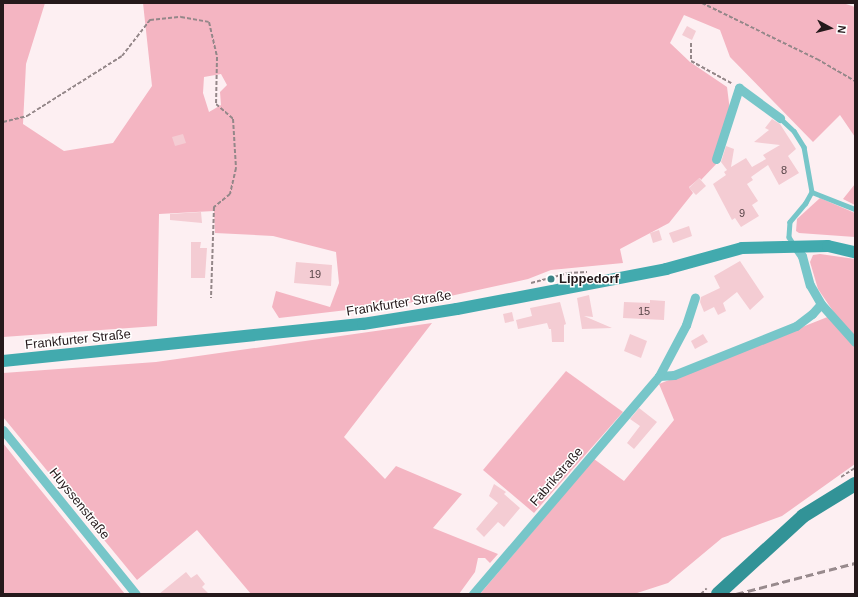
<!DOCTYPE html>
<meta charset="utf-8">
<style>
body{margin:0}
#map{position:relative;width:858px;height:597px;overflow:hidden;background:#fdeff2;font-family:Helvetica,sans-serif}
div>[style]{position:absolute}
.green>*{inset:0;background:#f4b5c2}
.building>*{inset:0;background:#f4ccd3}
.path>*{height:2px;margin-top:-1px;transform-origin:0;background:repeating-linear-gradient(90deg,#948789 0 4px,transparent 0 6px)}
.lane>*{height:4.5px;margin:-2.25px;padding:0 2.25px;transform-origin:2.25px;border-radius:2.25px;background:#77c6c9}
.street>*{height:9px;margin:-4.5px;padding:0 4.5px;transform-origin:4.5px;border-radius:4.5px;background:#77c6c9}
.secondary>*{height:12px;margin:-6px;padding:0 6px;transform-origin:6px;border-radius:6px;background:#42aaae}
.primary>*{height:14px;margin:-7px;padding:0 7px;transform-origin:7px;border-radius:7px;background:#329397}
.rail>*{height:3px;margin-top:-1.5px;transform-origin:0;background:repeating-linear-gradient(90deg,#988a8d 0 8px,transparent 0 12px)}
.dots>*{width:11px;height:11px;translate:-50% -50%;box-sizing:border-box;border:2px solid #fff;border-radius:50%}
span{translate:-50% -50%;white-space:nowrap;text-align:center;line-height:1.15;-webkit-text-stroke:3px #fff;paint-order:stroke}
.number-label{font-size:11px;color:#594649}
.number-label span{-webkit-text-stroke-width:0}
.poi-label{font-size:13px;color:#25191b;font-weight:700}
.left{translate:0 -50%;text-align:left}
.street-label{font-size:13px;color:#25191b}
.frame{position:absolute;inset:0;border:4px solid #25191b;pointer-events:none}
.north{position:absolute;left:810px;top:8px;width:40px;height:40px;-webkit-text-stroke:3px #fff;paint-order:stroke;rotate:97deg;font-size:11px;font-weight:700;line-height:16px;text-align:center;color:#25191b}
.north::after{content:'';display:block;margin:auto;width:14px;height:18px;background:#25191b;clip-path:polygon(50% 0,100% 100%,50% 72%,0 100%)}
</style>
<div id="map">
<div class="green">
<div style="clip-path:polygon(evenodd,3px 3px,45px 3px,26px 64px,23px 124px,64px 151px,113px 143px,152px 86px,143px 3px,843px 3px,855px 7px,855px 137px,840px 115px,813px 142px,730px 57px,720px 30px,684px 15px,670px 43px,690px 62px,727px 87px,730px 111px,727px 140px,720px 160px,701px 180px,700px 178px,689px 187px,693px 193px,669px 223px,620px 249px,623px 263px,551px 270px,528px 279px,432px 300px,279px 318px,272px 307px,276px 291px,330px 307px,339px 283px,336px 252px,273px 236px,215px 233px,214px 211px,159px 214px,157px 326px,3px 337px,3px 3px,221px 74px,227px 85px,220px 92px,221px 105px,209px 112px,203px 93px,204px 77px,221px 74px)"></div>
<div style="clip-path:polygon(855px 184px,855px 205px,843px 199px)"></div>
<div style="clip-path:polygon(820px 198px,855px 213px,855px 237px,799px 233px,796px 231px,797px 219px)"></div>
<div style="clip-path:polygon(820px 254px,855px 259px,855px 464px,782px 516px,722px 538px,668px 583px,634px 594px,480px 594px,594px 459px,624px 481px,674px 420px,659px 384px,835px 314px,818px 289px,810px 262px,813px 255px)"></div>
<div style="clip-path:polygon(432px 323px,344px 437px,385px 479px,396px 466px,462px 494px,433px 528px,498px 554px,490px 563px,485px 558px,478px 558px,475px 572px,459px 594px,251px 594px,197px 530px,137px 580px,3px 417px,3px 373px,156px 362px)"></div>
<div style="clip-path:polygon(566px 371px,623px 412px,534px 513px,483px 470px)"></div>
<div style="clip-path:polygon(3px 443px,26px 472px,125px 594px,3px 594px)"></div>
</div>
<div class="building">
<div style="clip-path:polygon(687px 26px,696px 31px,692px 40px,682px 35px)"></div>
<div style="clip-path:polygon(772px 119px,780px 124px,796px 149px,788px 156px,799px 173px,779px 185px,768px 165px,751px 177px,753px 180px,747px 184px,758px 201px,752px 205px,759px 216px,741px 227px,735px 218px,732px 220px,713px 184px,726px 175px,724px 172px,727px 170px,721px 162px,726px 146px,734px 149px,731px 167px,746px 158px,752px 167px,766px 159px,763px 155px,780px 145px,754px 142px,769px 130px,765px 128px)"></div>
<div style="clip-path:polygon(183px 134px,186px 143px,175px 146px,172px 137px)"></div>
<div style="clip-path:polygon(699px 178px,706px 186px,696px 195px,689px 188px)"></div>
<div style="clip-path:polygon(201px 212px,202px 223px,170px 220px,170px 214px)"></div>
<div style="clip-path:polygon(689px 226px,692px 236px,673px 243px,669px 233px)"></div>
<div style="clip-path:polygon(659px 230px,662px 240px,653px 243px,650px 233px)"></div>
<div style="clip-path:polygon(191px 242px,201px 242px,200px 248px,207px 248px,205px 278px,191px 278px)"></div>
<div style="clip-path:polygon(740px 261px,764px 297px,750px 310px,737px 292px,723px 303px,726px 311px,718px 315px,714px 307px,704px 312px,700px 302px,701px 297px,720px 288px,714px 276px)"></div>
<div style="clip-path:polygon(296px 262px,332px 265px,331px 286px,294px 283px)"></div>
<div style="clip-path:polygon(589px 295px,593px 317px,584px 316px,612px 328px,582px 329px,577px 298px)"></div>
<div style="clip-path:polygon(650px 300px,665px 301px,664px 320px,623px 318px,624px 302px,650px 303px)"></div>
<div style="clip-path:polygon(560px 302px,566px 324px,564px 325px,564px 342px,552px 342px,551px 329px,549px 329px,547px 323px,518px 329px,516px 320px,532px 316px,530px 308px)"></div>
<div style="clip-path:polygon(512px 312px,514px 321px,505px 323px,503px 314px)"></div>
<div style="clip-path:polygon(630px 334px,647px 341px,641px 358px,624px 351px)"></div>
<div style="clip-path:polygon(703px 334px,708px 342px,695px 349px,691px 341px)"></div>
<div style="clip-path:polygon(639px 408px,657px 422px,634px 449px,627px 443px,640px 426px,630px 419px)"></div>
<div style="clip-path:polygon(494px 484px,506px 492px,504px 494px,520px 508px,504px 527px,498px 522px,484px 537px,476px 529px,498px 503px,489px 496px)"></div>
<div style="clip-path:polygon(186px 572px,191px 578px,197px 574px,205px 584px,202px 587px,209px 594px,159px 594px)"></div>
</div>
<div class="path">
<div style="left:702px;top:3px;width:128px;rotate:26deg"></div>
<div style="left:817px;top:59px;width:44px;rotate:30.1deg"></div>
<div style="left:691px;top:43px;width:18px;rotate:90deg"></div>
<div style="left:691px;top:61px;width:46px;rotate:28.8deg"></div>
<div style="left:3px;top:122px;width:25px;rotate:-14deg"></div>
<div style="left:27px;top:116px;width:112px;rotate:-32.3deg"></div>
<div style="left:122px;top:56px;width:46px;rotate:-52.1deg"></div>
<div style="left:150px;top:20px;width:31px;rotate:-6deg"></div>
<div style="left:181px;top:17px;width:28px;rotate:10deg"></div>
<div style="left:209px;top:22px;width:36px;rotate:77deg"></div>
<div style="left:217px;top:57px;width:47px;rotate:91.2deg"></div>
<div style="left:216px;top:104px;width:23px;rotate:41deg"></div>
<div style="left:233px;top:119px;width:49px;rotate:86.5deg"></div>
<div style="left:236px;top:168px;width:27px;rotate:103deg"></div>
<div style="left:230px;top:194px;width:21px;rotate:141deg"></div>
<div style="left:214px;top:207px;width:91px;rotate:91.9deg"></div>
<div style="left:531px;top:283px;width:38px;rotate:-15deg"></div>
<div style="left:568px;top:273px;width:19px;rotate:-3deg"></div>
<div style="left:841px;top:477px;width:17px;rotate:-33deg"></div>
<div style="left:701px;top:594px;width:8px;rotate:-45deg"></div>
</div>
<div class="lane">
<div style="left:780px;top:118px;width:19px;rotate:43deg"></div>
<div style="left:794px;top:131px;width:19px;rotate:58deg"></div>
<div style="left:804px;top:147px;width:46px;rotate:79.9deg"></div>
<div style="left:812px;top:192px;width:13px;rotate:119deg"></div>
<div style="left:806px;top:203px;width:25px;rotate:130deg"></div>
<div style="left:790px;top:222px;width:15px;rotate:94deg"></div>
<div style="left:789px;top:237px;width:9px;rotate:58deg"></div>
<div style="left:812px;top:192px;width:46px;rotate:21.6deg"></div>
</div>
<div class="street">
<div style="left:716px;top:159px;width:75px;rotate:-72.1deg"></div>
<div style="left:739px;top:88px;width:51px;rotate:36.2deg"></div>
<div style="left:795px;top:246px;width:12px;rotate:55deg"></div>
<div style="left:802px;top:256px;width:30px;rotate:75deg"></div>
<div style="left:810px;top:285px;width:22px;rotate:60deg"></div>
<div style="left:821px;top:304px;width:51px;rotate:48.2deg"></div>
<div style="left:659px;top:376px;width:15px;rotate:-4deg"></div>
<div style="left:674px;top:375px;width:131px;rotate:-21.9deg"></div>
<div style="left:796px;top:326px;width:20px;rotate:-37deg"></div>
<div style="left:812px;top:314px;width:13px;rotate:-48deg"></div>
<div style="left:3px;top:430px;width:211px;rotate:51deg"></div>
<div style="left:473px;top:594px;width:287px;rotate:-49.5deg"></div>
<div style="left:659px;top:376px;width:58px;rotate:-62.1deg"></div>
<div style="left:686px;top:325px;width:29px;rotate:-72deg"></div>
</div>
<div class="secondary">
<div style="left:3px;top:361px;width:362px;rotate:-5.9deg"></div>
<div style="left:363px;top:324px;width:95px;rotate:-9.1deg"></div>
<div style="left:457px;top:309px;width:213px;rotate:-10.8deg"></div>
<div style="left:666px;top:269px;width:79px;rotate:-15.4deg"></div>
<div style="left:742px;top:248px;width:86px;rotate:-1.3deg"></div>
<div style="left:828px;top:246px;width:28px;rotate:13deg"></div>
</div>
<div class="primary">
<div style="left:718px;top:594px;width:115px;rotate:-42.5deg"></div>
<div style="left:803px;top:516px;width:61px;rotate:-31.6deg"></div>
</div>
<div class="rail">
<div style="left:736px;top:594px;width:123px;rotate:-14.6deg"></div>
</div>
<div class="dots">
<div style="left:551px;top:279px;background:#3b8386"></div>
</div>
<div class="number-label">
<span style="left:784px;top:170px">8</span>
<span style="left:742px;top:213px">9</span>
<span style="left:315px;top:274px">19</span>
<span style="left:644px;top:311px">15</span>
</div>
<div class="poi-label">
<span class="left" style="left:559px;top:279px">Lippedorf</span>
</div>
<div class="street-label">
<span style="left:399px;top:304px;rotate:-9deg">Frankfurter Straße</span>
<span style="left:78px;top:340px;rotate:-6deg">Frankfurter Straße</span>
<span style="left:557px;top:477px;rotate:-49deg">Fabrikstraße</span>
<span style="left:79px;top:504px;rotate:51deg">Huyssenstraße</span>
</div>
<div class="frame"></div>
<div class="north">N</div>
</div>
